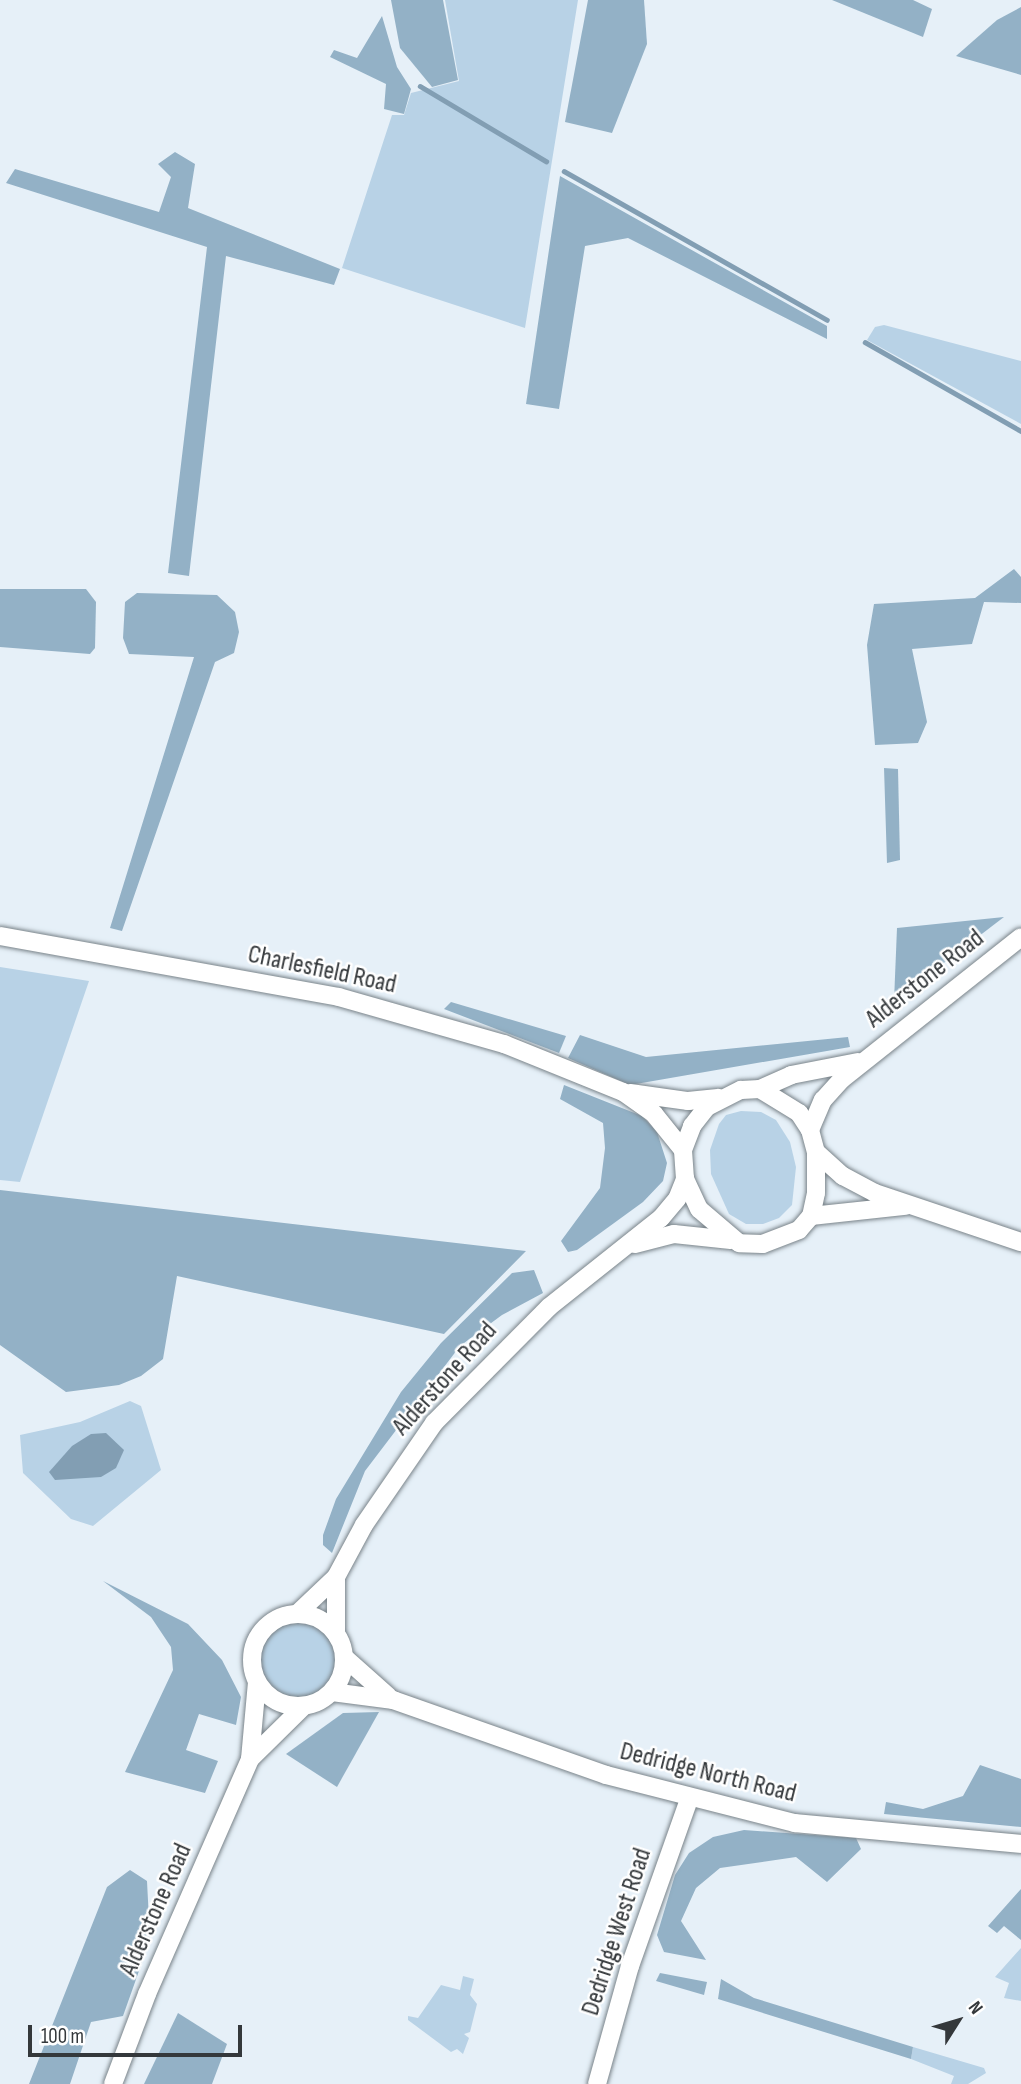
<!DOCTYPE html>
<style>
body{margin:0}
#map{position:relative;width:1021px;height:2084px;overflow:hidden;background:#e6f0f8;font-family:"Sofia Sans Condensed",sans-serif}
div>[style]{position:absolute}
.green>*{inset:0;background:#b8d2e6}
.round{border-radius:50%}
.forest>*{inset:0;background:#93b1c6}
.water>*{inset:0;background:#829eb3}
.stream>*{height:4.5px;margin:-2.25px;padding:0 2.25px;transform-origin:2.25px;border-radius:2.25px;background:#829eb3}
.roads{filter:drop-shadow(0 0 2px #798389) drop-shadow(0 0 2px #798389)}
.tertiary>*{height:18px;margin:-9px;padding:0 9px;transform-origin:9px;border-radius:9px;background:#fff}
.tertiary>.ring{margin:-9px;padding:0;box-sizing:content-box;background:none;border:18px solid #fff;border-radius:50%}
span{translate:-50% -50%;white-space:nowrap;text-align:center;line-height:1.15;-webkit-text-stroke:5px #fff;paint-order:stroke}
.street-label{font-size:26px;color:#34383b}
.north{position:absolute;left:923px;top:1986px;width:70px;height:70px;-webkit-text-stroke:5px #fff;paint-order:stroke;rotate:53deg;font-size:19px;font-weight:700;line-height:28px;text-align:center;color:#34383b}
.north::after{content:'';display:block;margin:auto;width:24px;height:32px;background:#34383b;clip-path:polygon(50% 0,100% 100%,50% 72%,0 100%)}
.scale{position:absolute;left:28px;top:2025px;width:214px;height:32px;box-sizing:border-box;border:4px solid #34383b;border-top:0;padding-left:9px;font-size:21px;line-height:24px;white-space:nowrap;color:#34383b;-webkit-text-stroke:5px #fff;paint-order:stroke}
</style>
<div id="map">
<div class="green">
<div style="clip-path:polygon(445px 0,578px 0,525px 328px,342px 268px,392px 115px,404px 115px,411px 93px,459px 81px)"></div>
<div style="clip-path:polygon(884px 325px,1021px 361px,1021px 424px,867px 340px,875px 327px)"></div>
<div style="clip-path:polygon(0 967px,89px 981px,20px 1182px,0 1180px)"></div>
<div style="clip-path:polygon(741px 1111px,761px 1112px,776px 1120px,790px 1142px,796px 1167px,792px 1205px,779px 1218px,763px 1224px,746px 1224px,729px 1214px,711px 1174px,710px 1150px,719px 1124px,726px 1115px)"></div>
<div style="clip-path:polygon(130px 1401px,141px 1406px,161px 1470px,93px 1526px,71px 1519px,23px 1473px,20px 1435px,80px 1422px)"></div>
<div class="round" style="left:256px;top:1618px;width:84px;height:84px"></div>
<div style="clip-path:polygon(1021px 1948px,1021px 2001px,1004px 1998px,1009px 1983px,995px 1977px)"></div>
<div style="clip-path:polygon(463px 1976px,474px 1979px,470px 1995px,477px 2004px,470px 2032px,464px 2034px,469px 2038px,463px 2054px,457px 2049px,451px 2052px,408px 2020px,408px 2016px,418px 2018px,441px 1985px,460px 1990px)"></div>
<div style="clip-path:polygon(913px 2047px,984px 2068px,986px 2073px,968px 2084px,951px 2084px,954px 2076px,911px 2059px)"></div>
</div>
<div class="forest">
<div style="clip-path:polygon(391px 0,443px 0,458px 80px,432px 87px,400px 48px)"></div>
<div style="clip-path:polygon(588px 0,644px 0,647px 44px,612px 133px,565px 122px)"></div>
<div style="clip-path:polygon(832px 0,913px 0,932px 9px,923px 37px)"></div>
<div style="clip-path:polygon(1021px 7px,1021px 75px,956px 56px,997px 20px)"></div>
<div style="clip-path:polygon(382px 16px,397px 67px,411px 89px,404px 114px,384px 109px,386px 84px,330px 57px,334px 50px,357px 58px)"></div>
<div style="clip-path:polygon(175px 152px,195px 164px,188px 208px,340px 269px,334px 285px,226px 256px,189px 576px,168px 573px,207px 247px,6px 183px,15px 169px,159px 212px,171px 177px,158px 164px)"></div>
<div style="clip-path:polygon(560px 176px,827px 326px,827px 339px,628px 238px,585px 246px,559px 409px,526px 404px)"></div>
<div style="clip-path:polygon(1014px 569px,1021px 577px,1021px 603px,984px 602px,972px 644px,912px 649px,927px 722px,918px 743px,875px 745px,867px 645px,874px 604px,975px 598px)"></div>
<div style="clip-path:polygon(0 589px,86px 589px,96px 602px,95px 648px,90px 654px,0 647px)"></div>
<div style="clip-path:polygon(137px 593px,217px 595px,235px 612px,239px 632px,234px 653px,215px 662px,122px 931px,110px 928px,194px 657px,129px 654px,123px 638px,125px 602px)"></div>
<div style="clip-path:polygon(884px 768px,898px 769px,900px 860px,887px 863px)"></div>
<div style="clip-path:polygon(1004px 917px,894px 1001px,897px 928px)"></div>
<div style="clip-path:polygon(451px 1002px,566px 1036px,559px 1053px,444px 1009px)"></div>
<div style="clip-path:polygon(580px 1035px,646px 1057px,848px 1037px,850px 1047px,630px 1085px,568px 1058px)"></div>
<div style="clip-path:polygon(564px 1085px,642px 1116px,657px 1132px,667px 1163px,663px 1181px,643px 1202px,577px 1250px,568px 1252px,561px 1241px,600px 1188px,605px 1148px,603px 1123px,560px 1099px)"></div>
<div style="clip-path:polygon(0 1190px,526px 1251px,444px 1334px,177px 1276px,163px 1359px,141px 1376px,119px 1385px,66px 1392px,0 1345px)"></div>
<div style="clip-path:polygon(534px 1270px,543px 1293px,502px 1315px,460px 1346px,365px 1471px,332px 1553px,323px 1545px,323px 1535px,336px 1499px,401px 1392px,441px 1343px,512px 1273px)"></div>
<div style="clip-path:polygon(103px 1581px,188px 1624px,222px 1660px,241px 1697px,236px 1725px,199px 1714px,186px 1750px,218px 1761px,205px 1793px,125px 1772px,173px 1670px,171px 1647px,151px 1617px)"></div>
<div style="clip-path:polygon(379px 1712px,337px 1787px,286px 1754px,343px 1713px)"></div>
<div style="clip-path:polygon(980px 1765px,1021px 1779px,1021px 1827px,884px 1814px,886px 1802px,923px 1809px,963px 1796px)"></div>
<div style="clip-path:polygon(744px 1830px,856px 1838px,861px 1849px,827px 1882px,796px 1857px,720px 1868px,696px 1888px,681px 1921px,706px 1960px,664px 1952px,657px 1935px,675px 1875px,689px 1853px,713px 1837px)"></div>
<div style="clip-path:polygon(130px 1870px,147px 1881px,150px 1940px,123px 2016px,91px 2022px,70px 2084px,29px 2084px,107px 1887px)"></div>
<div style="clip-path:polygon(1021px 1889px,1021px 1940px,1004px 1926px,997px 1933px,988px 1926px)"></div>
<div style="clip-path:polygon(660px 1973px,707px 1982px,704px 1995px,656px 1981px)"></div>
<div style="clip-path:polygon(721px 1979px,754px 1998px,913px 2047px,911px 2059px,718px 1999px)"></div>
<div style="clip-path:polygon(178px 2013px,227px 2044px,212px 2084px,144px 2084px)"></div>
</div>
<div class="water">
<div style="clip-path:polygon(106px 1433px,124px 1450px,116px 1468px,101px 1477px,55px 1480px,49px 1472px,72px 1446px,91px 1434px)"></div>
</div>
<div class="stream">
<div style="left:420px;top:86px;width:147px;rotate:30.8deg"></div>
<div style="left:564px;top:171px;width:302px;rotate:29.5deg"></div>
<div style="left:865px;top:342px;width:180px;rotate:29.7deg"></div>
</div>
<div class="roads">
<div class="tertiary">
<div style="left:0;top:936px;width:344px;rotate:10.2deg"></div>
<div style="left:339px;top:997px;width:172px;rotate:15.9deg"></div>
<div style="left:504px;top:1044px;width:128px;rotate:22deg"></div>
<div style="left:623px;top:1092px;width:38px;rotate:35deg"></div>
<div style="left:654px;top:1114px;width:46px;rotate:51.1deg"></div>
<div style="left:760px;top:1089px;width:46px;rotate:31.6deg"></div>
<div style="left:799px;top:1113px;width:20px;rotate:57deg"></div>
<div style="left:810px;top:1130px;width:23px;rotate:75deg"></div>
<div style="left:816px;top:1152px;width:41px;rotate:90deg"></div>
<div style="left:816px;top:1193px;width:24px;rotate:102deg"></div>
<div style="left:811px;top:1216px;width:18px;rotate:131deg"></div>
<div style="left:799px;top:1230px;width:39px;rotate:159deg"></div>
<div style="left:763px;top:1244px;width:24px;rotate:-178deg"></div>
<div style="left:739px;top:1243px;width:52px;rotate:-139.6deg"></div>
<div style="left:699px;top:1209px;width:33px;rotate:-115deg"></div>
<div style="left:685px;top:1179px;width:29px;rotate:-94deg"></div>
<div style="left:683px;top:1150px;width:26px;rotate:-69deg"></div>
<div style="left:692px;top:1126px;width:24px;rotate:-52deg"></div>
<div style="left:707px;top:1107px;width:38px;rotate:-27deg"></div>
<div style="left:741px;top:1090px;width:19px;rotate:-3deg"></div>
<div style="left:760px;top:1089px;width:34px;rotate:-24deg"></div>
<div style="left:791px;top:1075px;width:68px;rotate:-11deg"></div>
<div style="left:630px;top:1093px;width:59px;rotate:7.9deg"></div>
<div style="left:688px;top:1101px;width:30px;rotate:-6deg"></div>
<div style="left:810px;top:1130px;width:33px;rotate:-67deg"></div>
<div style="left:823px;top:1100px;width:28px;rotate:-48deg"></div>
<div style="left:842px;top:1079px;width:228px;rotate:-38.4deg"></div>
<div style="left:816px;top:1152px;width:36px;rotate:42deg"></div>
<div style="left:843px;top:1176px;width:36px;rotate:28deg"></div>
<div style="left:875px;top:1193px;width:154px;rotate:18.6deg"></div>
<div style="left:811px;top:1216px;width:95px;rotate:-6.1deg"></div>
<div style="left:635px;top:1244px;width:40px;rotate:-14.4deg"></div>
<div style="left:674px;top:1234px;width:57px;rotate:6deg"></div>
<div style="left:336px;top:1577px;width:57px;rotate:90deg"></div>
<div style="left:298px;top:1613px;width:52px;rotate:-43.5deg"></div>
<div style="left:336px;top:1577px;width:59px;rotate:-61.7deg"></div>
<div style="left:364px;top:1525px;width:124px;rotate:-55.5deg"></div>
<div style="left:434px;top:1423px;width:163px;rotate:-45.2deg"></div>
<div style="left:549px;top:1307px;width:143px;rotate:-38.5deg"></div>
<div style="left:661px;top:1218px;width:25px;rotate:-50deg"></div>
<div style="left:677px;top:1199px;width:22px;rotate:-68deg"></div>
<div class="ring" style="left:252px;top:1614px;width:74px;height:74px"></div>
<div style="left:344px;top:1657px;width:59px;rotate:41.6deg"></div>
<div style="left:332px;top:1692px;width:62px;rotate:7.5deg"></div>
<div style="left:393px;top:1700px;width:226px;rotate:19.4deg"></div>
<div style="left:606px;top:1775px;width:195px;rotate:14.3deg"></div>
<div style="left:795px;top:1823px;width:227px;rotate:5.3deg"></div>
<div style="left:250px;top:1759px;width:74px;rotate:-44.5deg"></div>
<div style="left:113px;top:2084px;width:96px;rotate:-69.3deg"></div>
<div style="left:147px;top:1994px;width:257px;rotate:-66.3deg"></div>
<div style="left:250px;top:1759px;width:77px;rotate:-84.8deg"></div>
<div style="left:597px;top:2084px;width:123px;rotate:-74.4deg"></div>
<div style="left:630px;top:1966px;width:179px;rotate:-70.5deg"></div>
</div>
</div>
<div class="street-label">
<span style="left:322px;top:970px;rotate:12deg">Charlesfield Road</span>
<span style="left:925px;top:979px;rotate:-38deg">Alderstone Road</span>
<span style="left:445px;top:1379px;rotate:-48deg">Alderstone Road</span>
<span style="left:708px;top:1773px;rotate:14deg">Dedridge North Road</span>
<span style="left:156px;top:1910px;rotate:-66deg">Alderstone Road</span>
<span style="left:617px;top:1932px;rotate:-72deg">Dedridge West Road</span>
</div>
<div class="north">N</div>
<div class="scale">100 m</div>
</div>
